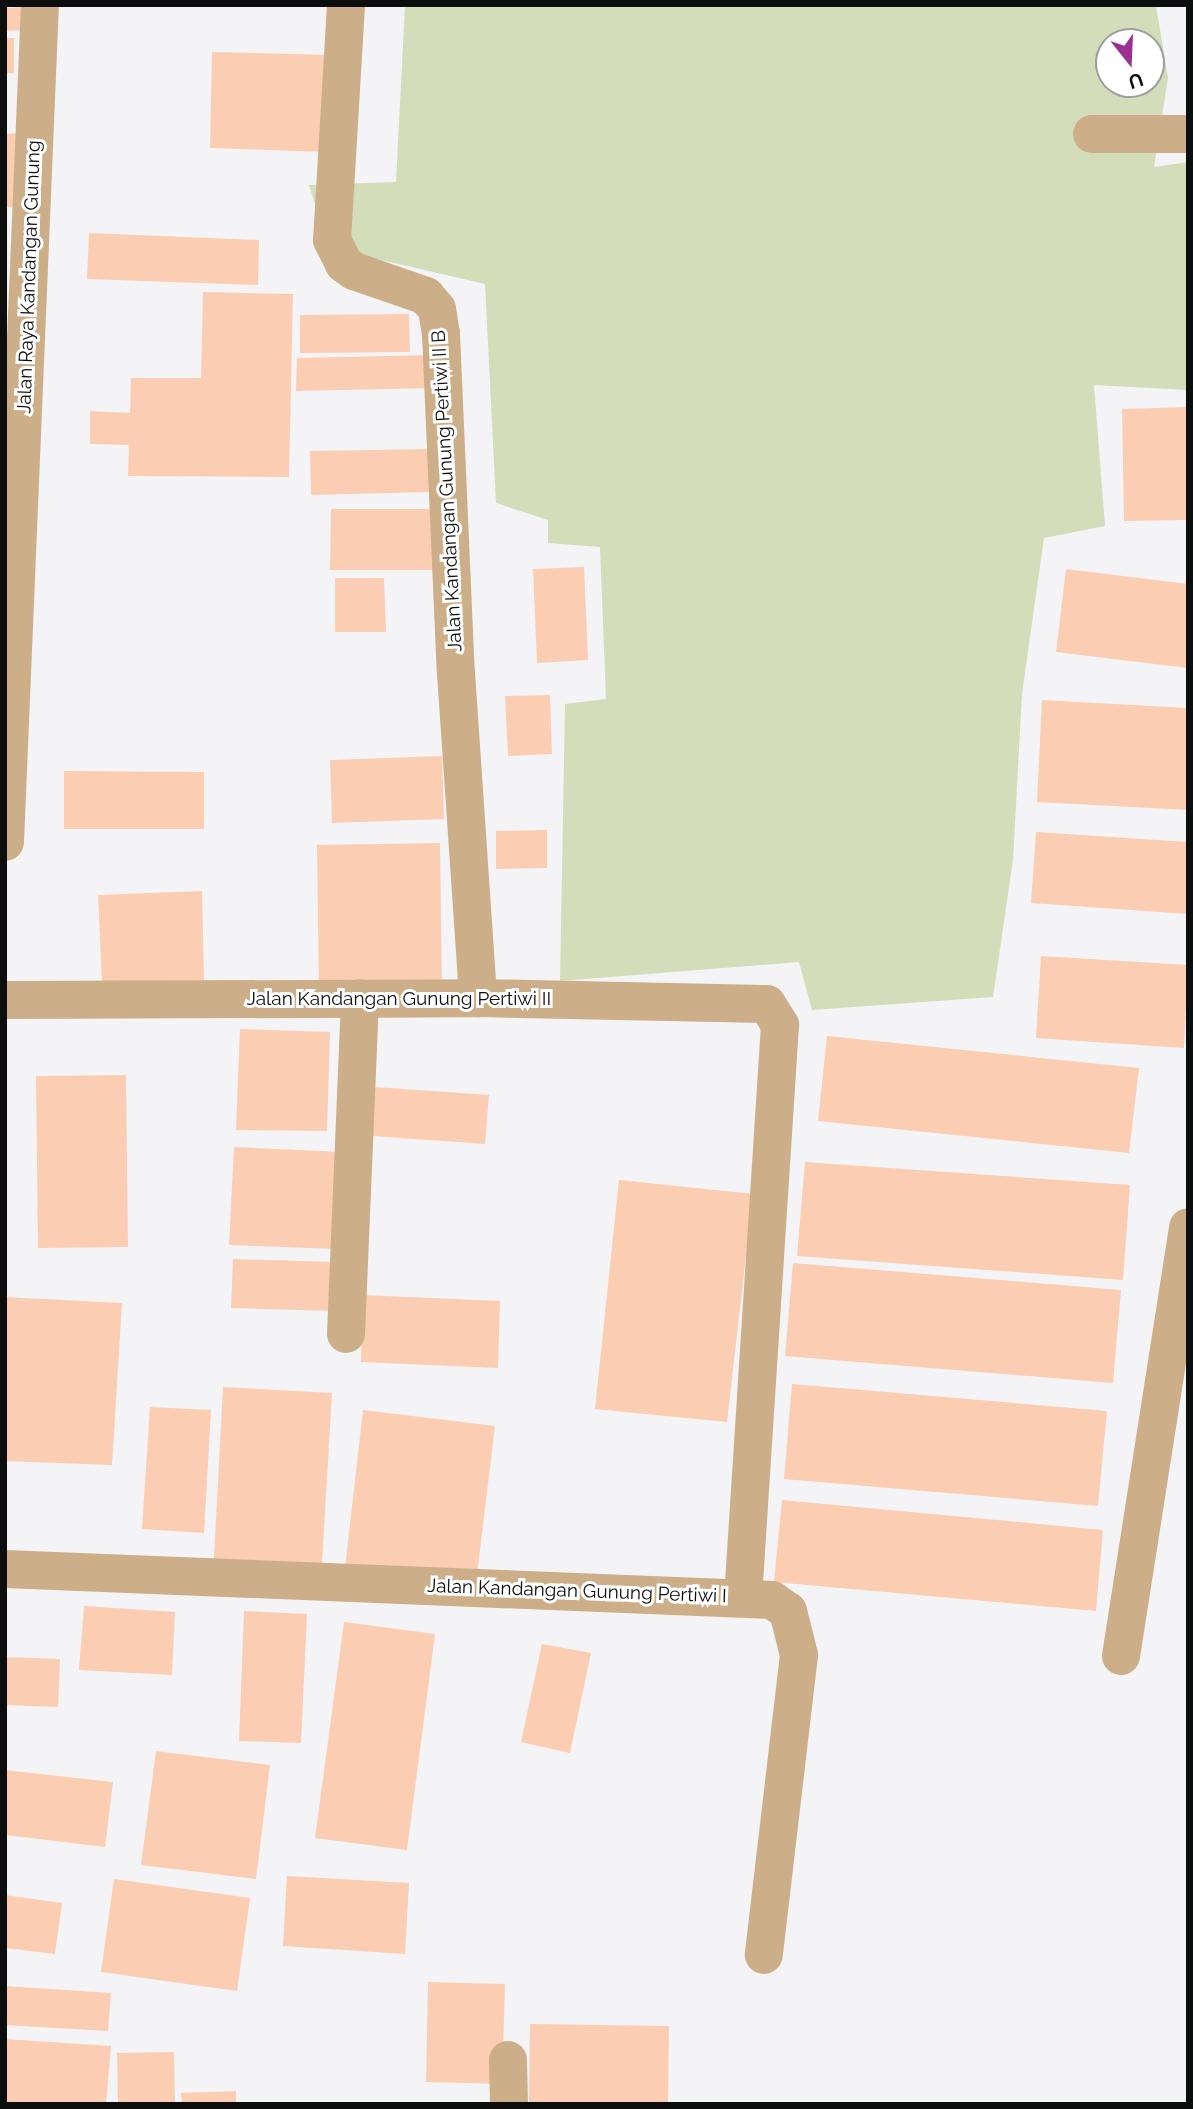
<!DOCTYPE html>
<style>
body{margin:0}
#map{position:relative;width:1193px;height:2109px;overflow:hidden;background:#f4f4f7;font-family:Raleway,sans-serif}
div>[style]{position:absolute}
.green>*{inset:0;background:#d3ddba}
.building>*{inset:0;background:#fbcdb3}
.minor>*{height:38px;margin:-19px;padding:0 19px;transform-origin:19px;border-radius:19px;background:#ccaf88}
span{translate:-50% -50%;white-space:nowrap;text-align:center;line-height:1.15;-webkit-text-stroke:6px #fff;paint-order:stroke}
.street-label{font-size:19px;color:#0c0d0d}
.frame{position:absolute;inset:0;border:7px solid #0c0d0d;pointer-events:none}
.north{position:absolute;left:1095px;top:28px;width:70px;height:70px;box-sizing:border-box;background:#fff;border:2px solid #9e9e9e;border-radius:50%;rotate:162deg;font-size:19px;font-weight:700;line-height:28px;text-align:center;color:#0c0d0d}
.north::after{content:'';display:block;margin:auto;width:24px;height:32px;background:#9b3092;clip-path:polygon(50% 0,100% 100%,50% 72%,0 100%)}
</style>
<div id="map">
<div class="green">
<div style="clip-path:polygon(evenodd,405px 5px,1156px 5px,1168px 78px,1154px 167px,1188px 162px,1188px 390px,1094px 385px,1105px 526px,1044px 538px,1022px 694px,1013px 860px,993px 997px,812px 1010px,799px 962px,560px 981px,565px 704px,606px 699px,600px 547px,548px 543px,548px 520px,496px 503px,485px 284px,329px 248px,309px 185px,396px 182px,405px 5px,1109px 42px,1151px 42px,1151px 84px,1109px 84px,1109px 42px)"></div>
</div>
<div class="building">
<div style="clip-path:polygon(24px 7px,24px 30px,5px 31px,5px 8px)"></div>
<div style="clip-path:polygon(5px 38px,14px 38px,14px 73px,5px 73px)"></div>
<div style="clip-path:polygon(212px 52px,331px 55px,328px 152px,210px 148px)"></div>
<div style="clip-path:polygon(22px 133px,25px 207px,5px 207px,5px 134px)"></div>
<div style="clip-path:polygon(89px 233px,259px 240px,258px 285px,87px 279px)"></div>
<div style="clip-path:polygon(203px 292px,293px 294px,289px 477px,128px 476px,129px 445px,90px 444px,90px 411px,130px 413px,131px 378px,201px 378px)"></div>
<div style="clip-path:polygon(409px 314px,410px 352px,300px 353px,300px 315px)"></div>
<div style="clip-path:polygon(434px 355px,434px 388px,296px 391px,297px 358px)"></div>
<div style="clip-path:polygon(1186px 407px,1187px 520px,1124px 521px,1122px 409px)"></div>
<div style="clip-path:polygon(429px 449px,430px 492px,311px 495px,310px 451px)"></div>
<div style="clip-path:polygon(331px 509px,434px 509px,433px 570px,330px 570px)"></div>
<div style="clip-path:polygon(584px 567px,588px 660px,537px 663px,533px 569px)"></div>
<div style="clip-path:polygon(1066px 569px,1188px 584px,1188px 668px,1056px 652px)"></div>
<div style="clip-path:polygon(335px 578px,384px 578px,386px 632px,335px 632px)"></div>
<div style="clip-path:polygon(550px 695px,552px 754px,508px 756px,505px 696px)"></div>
<div style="clip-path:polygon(1042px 700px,1188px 708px,1188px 810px,1037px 802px)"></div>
<div style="clip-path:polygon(442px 756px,444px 819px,332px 823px,330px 760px)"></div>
<div style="clip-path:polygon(64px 771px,204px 772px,204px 829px,64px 829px)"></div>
<div style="clip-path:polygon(547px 830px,547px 868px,496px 869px,496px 831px)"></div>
<div style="clip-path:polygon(1036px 832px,1188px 842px,1188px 914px,1031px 903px)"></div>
<div style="clip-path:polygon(440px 843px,442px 989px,319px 992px,317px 845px)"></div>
<div style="clip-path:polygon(202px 891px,204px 980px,102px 984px,98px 895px)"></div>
<div style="clip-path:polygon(1041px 956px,1188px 965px,1184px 1048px,1036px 1038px)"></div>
<div style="clip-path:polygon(240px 1029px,330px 1032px,327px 1131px,236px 1130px)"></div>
<div style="clip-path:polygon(827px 1036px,1139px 1068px,1129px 1153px,818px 1121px)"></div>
<div style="clip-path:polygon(126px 1075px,128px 1247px,38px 1248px,36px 1076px)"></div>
<div style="clip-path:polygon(375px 1087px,489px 1095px,485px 1144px,372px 1136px)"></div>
<div style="clip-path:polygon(234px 1147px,343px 1152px,338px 1249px,229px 1245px)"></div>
<div style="clip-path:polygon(805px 1162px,1130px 1185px,1123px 1280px,797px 1256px)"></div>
<div style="clip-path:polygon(619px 1180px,753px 1194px,727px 1422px,595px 1409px)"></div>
<div style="clip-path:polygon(233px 1259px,335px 1262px,333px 1311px,231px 1308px)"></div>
<div style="clip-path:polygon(793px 1263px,1121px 1290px,1113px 1383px,785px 1356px)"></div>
<div style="clip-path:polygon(363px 1295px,500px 1301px,498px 1368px,361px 1362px)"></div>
<div style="clip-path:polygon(5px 1297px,122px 1303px,112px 1465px,5px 1461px)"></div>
<div style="clip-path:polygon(792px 1384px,1107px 1411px,1098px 1506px,784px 1479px)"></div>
<div style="clip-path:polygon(223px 1387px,332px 1393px,321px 1581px,213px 1576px)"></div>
<div style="clip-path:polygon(150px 1407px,211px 1410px,204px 1533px,142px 1529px)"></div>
<div style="clip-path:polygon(363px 1410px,495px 1426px,476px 1583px,345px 1568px)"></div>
<div style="clip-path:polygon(782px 1500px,1103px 1530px,1096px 1611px,774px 1582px)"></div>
<div style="clip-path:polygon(84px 1606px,175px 1612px,172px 1675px,79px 1670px)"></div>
<div style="clip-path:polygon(244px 1611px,307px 1614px,301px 1743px,239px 1741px)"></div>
<div style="clip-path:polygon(344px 1622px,435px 1634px,407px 1850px,315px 1838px)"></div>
<div style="clip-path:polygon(542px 1644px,591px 1653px,570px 1753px,521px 1742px)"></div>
<div style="clip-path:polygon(5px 1657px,60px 1659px,58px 1707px,5px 1705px)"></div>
<div style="clip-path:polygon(156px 1751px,270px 1765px,256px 1879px,141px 1865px)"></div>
<div style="clip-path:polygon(5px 1770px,113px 1782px,105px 1847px,5px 1835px)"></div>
<div style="clip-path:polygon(287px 1876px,409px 1883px,405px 1954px,283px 1946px)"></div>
<div style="clip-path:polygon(114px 1879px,250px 1898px,237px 1991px,101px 1972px)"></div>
<div style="clip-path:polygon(5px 1895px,62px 1903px,55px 1954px,5px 1948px)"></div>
<div style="clip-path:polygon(428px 1982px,505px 1984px,502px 2084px,426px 2082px)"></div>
<div style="clip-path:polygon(5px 1986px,111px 1993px,108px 2031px,5px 2025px)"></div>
<div style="clip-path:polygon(530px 2024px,669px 2026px,668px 2104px,529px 2104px)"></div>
<div style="clip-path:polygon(5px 2039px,111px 2046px,106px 2104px,5px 2104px)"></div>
<div style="clip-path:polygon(174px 2052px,175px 2104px,118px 2104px,117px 2053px)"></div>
<div style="clip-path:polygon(236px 2091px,236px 2104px,182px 2104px,181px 2093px)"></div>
</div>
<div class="minor">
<div style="left:346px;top:5px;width:235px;rotate:93.4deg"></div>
<div style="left:332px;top:240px;width:27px;rotate:63deg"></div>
<div style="left:344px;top:264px;width:12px;rotate:35deg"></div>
<div style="left:354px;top:271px;width:76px;rotate:19.1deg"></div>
<div style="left:426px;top:296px;width:17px;rotate:50deg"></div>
<div style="left:437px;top:309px;width:25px;rotate:81deg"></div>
<div style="left:441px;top:334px;width:339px;rotate:87.5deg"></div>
<div style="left:456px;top:673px;width:326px;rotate:86.1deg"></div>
<div style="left:1092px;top:134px;width:96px"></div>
<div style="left:5px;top:842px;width:838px;rotate:-87.61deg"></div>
<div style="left:5px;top:1000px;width:473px;rotate:-0.2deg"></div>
<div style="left:478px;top:998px;width:289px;rotate:1.2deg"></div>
<div style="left:767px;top:1004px;width:25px;rotate:58deg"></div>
<div style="left:780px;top:1025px;width:574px;rotate:93.69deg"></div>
<div style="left:346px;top:1334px;width:336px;rotate:-87.6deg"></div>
<div style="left:5px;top:1569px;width:768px;rotate:2.31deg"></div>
<div style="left:772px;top:1600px;width:19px;rotate:35deg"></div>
<div style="left:788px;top:1611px;width:45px;rotate:76deg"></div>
<div style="left:799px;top:1655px;width:302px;rotate:96.7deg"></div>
<div style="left:1121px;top:1656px;width:434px;rotate:-81.1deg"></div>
<div style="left:508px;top:2060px;width:44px;rotate:88.7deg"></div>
</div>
<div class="street-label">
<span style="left:29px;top:277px;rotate:-88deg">Jalan Raya Kandangan Gunung</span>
<span style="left:447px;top:491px;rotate:-93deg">Jalan Kandangan Gunung Pertiwi II B</span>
<span style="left:399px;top:999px">Jalan Kandangan Gunung Pertiwi II</span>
<span style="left:577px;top:1591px;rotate:2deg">Jalan Kandangan Gunung Pertiwi I</span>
</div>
<div class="frame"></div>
<div class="north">U</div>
</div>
